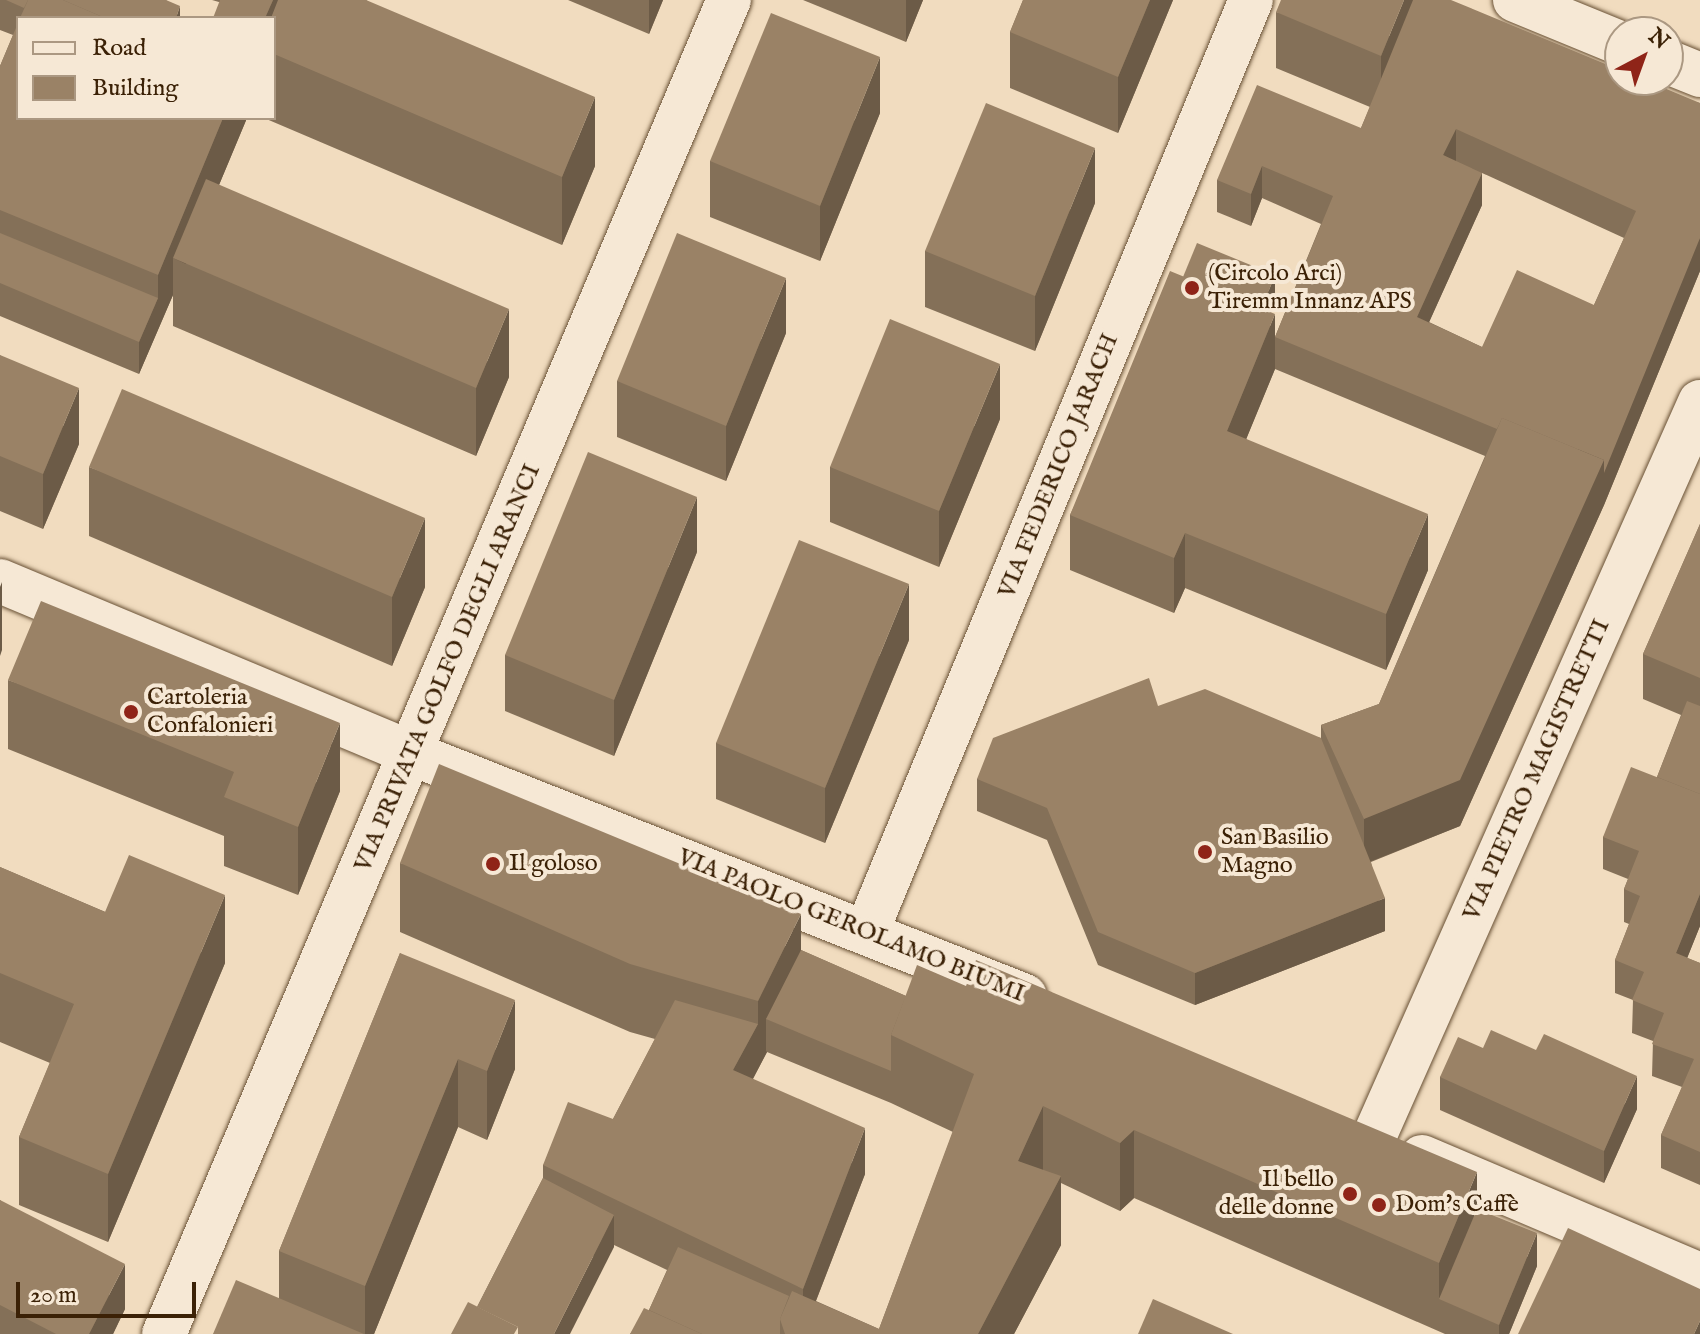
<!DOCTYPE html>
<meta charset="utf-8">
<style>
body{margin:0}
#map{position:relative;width:1700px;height:1334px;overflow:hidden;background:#f1dcbf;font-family:"IM FELL English",serif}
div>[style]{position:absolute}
.roads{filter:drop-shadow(0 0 2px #685034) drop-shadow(0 0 2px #685034)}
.minor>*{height:44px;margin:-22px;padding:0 22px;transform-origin:22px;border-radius:22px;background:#f6e8d5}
.wall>*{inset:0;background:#847058}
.shaded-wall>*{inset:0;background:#6c5b47}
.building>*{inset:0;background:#9a8266}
.dots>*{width:22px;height:22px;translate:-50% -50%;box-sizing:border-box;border:4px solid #f6e8d5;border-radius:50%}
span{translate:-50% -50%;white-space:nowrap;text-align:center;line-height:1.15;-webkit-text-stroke:8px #f6e8d5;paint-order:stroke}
.poi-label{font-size:24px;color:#3b2106}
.left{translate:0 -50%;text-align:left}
.right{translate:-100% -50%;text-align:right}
.street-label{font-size:24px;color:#3b2106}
.legend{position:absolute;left:16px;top:16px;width:260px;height:104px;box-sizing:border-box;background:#f6e8d5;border:2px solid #ab9882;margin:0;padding:10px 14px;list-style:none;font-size:24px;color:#3b2106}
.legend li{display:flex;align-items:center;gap:16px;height:40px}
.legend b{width:40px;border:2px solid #ab9882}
.north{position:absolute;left:1604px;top:16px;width:80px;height:80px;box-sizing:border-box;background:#f6e8d5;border:2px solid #ab9882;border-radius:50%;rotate:41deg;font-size:22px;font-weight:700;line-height:32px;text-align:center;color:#3b2106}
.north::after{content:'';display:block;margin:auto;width:28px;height:36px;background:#8f2418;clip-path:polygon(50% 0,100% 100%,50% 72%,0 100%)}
.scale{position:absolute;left:16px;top:1282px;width:180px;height:36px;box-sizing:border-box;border:4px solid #3b2106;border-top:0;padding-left:10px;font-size:24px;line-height:28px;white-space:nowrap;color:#3b2106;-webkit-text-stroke:6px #f6e8d5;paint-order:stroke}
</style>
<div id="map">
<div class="roads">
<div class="minor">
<div style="left:1515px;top:0;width:113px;rotate:22.3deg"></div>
<div style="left:1668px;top:62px;width:35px;rotate:22deg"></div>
<div style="left:0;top:581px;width:448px;rotate:22.7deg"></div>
<div style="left:413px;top:754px;width:658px;rotate:21.58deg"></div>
<div style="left:867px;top:931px;width:1007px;rotate:-67.59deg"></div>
<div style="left:1374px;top:1137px;width:804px;rotate:-66.08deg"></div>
<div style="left:1422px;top:1157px;width:302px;rotate:23deg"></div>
<div style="left:164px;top:1334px;width:1449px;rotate:-67.05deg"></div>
</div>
</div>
<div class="wall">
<div style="clip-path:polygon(0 0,166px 0,180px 18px,18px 18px,18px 118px,247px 118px,219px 185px,509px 377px,476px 456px,173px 326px,173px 295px,139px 374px,0 316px,0 66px,13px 35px,0 30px)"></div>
<div style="clip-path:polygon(212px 0,366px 0,595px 166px,562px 245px,264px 118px,274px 118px,274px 18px)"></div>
<div style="clip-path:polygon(568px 0,663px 0,649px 34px)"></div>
<div style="clip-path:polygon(803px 0,923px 0,906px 42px)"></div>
<div style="clip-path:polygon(1023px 0,1173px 0,1118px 133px,1010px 88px,1010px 32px)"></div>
<div style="clip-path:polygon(evenodd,1276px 12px,1700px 103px,1700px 271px,1604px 505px,1460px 826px,1371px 862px,1385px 931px,1195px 1005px,1098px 965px,1047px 840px,977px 811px,977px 779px,1158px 706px,1321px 738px,1321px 725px,1379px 704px,1485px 456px,1275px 369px,1275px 337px,1321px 224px,1262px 198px,1251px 226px,1217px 212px,1217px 180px,1361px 128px,1370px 107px,1276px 68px,1276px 12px,1482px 173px,1624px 238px,1594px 305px,1482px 347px,1429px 322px,1482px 205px,1482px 173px)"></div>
<div style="clip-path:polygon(880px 113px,820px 261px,710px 217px,710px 161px)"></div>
<div style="clip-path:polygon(1095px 203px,1035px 351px,925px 307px,925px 251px)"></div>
<div style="clip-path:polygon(1183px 277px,1275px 292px,1268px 311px,1275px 369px,1246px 439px,1428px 570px,1386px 670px,1185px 588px,1174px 613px,1070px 570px,1070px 515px)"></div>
<div style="clip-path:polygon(786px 333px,726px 481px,617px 437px,617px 381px)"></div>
<div style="clip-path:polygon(0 355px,79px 444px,43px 529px,0 511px)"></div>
<div style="clip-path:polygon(1000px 419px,939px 567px,830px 522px,830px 467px)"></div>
<div style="clip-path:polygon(89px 467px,425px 587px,392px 666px,89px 536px)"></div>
<div style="clip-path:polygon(1700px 524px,1700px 926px,1687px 958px,1700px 963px,1700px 1185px,1661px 1168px,1661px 1135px,1682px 1087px,1652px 1076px,1653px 1041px,1632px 1033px,1633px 1000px,1615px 993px,1615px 960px,1629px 924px,1624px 922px,1624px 889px,1628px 879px,1603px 869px,1603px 837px,1657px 777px,1681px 715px,1643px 699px,1643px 654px)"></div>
<div style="clip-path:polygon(697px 552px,614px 756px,505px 711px,505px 655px)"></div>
<div style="clip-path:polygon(909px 640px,825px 843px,716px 799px,716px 743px)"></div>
<div style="clip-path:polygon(8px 680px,340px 791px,298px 895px,224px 866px,224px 836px,8px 749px)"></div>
<div style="clip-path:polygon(evenodd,400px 863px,801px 950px,906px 996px,1477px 1209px,1537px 1266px,1509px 1334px,1445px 1334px,1134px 1198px,1120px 1211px,1061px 1183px,1061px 1245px,1014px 1334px,630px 1334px,649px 1310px,667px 1270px,614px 1245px,614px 1247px,477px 1307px,543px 1178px,543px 1165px,613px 1119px,655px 1039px,630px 1032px,400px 932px,400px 863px,767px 1052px,891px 1103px,953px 1132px,879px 1329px,816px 1301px,865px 1174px,753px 1079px,767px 1052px)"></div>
<div style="clip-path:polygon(0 867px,225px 963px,108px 1242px,19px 1205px,19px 1137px,50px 1063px,0 1042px)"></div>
<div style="clip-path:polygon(400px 953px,515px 1069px,487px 1140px,458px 1127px,374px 1334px,213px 1334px,279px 1298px,279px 1251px)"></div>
<div style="clip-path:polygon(1483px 1048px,1637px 1109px,1604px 1183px,1440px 1110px,1440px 1077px)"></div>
<div style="clip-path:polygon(0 1200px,125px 1309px,113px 1334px,0 1334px)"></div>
</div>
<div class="shaded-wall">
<div style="clip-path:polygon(273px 0,296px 0,274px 18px,265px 18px)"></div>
<div style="clip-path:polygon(649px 0,663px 0,649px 34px)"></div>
<div style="clip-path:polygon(906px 0,923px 0,906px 42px)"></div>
<div style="clip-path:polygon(1150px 0,1173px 0,1118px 133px,1118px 77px)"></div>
<div style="clip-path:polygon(1404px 0,1419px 0,1381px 111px,1381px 56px)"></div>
<div style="clip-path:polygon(180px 6px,180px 18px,176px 18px)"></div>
<div style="clip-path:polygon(880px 57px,880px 113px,820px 261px,820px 206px)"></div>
<div style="clip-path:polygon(595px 97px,595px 166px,562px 245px,562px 177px)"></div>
<div style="clip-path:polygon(223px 118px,247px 118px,186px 264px,173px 258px,173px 295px,139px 374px,139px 342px,158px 298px,158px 275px)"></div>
<div style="clip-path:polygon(1456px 129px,1456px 162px,1443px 155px)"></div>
<div style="clip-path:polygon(1095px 148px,1095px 203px,1035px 351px,1035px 296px)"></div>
<div style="clip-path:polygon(1262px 166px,1262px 198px,1251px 226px,1251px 194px)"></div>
<div style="clip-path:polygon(1482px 173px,1482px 205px,1417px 349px,1417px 317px)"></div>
<div style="clip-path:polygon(1700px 238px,1700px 271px,1604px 505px,1460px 826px,1364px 864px,1364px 819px)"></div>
<div style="clip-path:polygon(1275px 275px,1275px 292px,1248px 359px,1248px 342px)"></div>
<div style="clip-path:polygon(786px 278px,786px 333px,726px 481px,726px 426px)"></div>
<div style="clip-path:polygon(509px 309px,509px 377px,476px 456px,476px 388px)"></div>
<div style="clip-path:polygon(1275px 314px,1275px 369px,1227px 486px,1227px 431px)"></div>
<div style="clip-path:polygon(1000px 364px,1000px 419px,939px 567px,939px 511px)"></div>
<div style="clip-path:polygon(79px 388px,79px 444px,43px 529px,43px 474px)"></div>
<div style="clip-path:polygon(697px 497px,697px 552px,614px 756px,614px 700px)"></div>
<div style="clip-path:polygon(1428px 514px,1428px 570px,1386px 670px,1386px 614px)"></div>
<div style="clip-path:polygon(425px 518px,425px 587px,392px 666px,392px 597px)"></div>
<div style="clip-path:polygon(1185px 533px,1185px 588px,1174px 613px,1174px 558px)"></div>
<div style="clip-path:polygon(2px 582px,2px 650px,0 656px,0 587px)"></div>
<div style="clip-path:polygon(909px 584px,909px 640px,825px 843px,825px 788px)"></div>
<div style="clip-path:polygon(340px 723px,340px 791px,298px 895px,298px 827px)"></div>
<div style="clip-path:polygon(1700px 894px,1700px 926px,1676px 986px,1676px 953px)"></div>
<div style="clip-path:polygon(225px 895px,225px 963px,108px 1242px,108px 1174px)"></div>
<div style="clip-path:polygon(1385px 898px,1385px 931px,1195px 1005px,1195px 973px)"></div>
<div style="clip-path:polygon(801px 914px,801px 983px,766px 1019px,766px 1051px,767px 1052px,733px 1116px,733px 1070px,758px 1024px,758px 1001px)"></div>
<div style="clip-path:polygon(515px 1000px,515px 1069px,487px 1140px,487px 1071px)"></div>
<div style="clip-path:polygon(458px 1059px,458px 1127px,374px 1334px,365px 1334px,365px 1286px)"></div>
<div style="clip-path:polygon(1637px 1076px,1637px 1109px,1604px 1183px,1604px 1151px)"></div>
<div style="clip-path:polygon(1043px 1106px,1043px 1174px,1018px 1161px)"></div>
<div style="clip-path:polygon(865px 1128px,865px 1174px,803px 1334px,803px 1289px)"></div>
<div style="clip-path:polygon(1134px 1130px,1134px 1198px,1120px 1211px,1120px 1143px)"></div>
<div style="clip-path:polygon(1477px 1172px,1477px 1241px,1439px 1299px,1439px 1263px)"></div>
<div style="clip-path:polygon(1061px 1176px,1061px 1245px,1014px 1334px,978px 1334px)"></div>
<div style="clip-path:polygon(614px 1215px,614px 1247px,570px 1334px,554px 1334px)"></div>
<div style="clip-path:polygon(1537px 1233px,1537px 1266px,1509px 1334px,1499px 1334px,1499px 1325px)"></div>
<div style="clip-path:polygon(125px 1264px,125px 1309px,113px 1334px,89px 1334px)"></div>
<div style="clip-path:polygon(1700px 1321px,1700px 1334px,1694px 1334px)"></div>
</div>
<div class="building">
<div style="clip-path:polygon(6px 0,28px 0,24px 8px)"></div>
<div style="clip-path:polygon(28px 0,63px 0,105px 18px,20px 18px)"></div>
<div style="clip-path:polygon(63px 0,166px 0,180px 6px,176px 18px,105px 18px)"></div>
<div style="clip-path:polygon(220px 0,273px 0,265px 18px,213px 18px)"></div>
<div style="clip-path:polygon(278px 0,366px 0,595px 97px,562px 177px,274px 54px,274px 18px,271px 18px)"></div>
<div style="clip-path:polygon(1023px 0,1150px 0,1118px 77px,1010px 32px)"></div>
<div style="clip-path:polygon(1281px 0,1404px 0,1381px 56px,1276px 12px)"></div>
<div style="clip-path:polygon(evenodd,1413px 0,1451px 0,1620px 70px,1620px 80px,1645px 80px,1700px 103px,1700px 238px,1604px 473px,1604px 460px,1502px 418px,1497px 429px,1275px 337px,1333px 196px,1262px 166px,1251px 194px,1217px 180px,1257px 85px,1361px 128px,1413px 0,1456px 129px,1636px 211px,1594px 305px,1517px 270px,1482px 347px,1417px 317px,1482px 173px,1443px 155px,1456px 129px)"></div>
<div style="clip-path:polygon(771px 13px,880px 57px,820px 206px,710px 161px)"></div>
<div style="clip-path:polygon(18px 23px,18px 118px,223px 118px,158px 275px,0 210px,0 66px)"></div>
<div style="clip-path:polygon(986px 103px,1095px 148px,1035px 296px,925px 251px)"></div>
<div style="clip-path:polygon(206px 179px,509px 309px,476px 388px,173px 258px)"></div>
<div style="clip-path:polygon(0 233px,158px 298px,139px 342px,0 283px)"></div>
<div style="clip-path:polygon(677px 233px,786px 278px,726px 426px,617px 381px)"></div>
<div style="clip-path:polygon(1197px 243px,1275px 275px,1262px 308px,1183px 277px)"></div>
<div style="clip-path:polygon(1170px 271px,1275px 314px,1227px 431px,1428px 514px,1386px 614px,1185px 533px,1174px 558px,1070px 515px)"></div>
<div style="clip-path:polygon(890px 319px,1000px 364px,939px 511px,830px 467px)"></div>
<div style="clip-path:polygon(0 355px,79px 388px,43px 474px,0 456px)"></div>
<div style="clip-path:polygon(122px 389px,425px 518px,392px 597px,89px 467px)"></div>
<div style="clip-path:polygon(1502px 418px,1604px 460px,1460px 780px,1364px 819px,1321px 725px,1379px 704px)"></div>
<div style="clip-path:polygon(588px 452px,697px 497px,614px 700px,505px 655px)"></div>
<div style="clip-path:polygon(1700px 524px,1700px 678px,1643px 654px)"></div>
<div style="clip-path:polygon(799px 540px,909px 584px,825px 788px,716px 743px)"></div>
<div style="clip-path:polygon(41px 601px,340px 723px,298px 827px,224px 797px,234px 772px,8px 680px)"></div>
<div style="clip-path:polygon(1149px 678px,1158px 706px,1205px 689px,1321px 738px,1385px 898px,1195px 973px,1098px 932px,1047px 808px,977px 779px,993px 738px)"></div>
<div style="clip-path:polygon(1687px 701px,1700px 706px,1700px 794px,1657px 777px)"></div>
<div style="clip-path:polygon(439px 764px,801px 914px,758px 1001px,630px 964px,400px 863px)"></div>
<div style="clip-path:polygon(1631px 767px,1700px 794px,1700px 894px,1676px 953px,1700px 963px,1700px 1152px,1661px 1135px,1694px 1059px,1652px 1044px,1664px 1013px,1632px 1000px,1644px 972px,1615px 960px,1640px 896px,1624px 889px,1639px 851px,1603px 837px)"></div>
<div style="clip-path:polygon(129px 855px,225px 895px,108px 1174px,19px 1137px,74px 1004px,0 973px,0 867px,105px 912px)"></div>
<div style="clip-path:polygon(801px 950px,906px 996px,891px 1035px,891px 1071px,766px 1019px)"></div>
<div style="clip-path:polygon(400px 953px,515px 1000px,487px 1071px,458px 1059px,365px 1286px,279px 1251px)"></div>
<div style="clip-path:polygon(976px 960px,1477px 1172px,1439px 1263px,1134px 1130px,1120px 1143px,1043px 1106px,1018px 1161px,1061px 1176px,978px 1334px,785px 1334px,780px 1319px,792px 1291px,879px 1329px,974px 1074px,891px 1035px,917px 965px,966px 986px)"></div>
<div style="clip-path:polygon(675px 1000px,758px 1024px,733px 1070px,865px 1128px,803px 1289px,543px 1165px,568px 1102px,613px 1119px)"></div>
<div style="clip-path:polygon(1491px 1030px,1536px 1050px,1544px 1034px,1637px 1076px,1604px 1151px,1440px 1077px,1458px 1037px,1483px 1048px)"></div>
<div style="clip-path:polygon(543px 1178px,614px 1215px,554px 1334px,518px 1334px,518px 1327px,477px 1307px)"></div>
<div style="clip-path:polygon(0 1200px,125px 1264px,89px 1334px,56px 1334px,0 1305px)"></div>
<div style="clip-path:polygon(1477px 1209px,1537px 1233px,1499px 1325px,1439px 1299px)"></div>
<div style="clip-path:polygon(1568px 1228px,1700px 1289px,1700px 1321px,1694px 1334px,1518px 1334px)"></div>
<div style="clip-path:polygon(678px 1247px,789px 1296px,780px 1319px,780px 1334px,702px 1334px,649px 1310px)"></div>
<div style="clip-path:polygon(236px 1280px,364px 1334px,213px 1334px)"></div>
<div style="clip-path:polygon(1153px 1299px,1233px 1334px,1138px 1334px)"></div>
<div style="clip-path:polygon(468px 1302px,518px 1327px,514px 1334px,451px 1334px)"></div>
<div style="clip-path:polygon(644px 1308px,702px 1334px,630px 1334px)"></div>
</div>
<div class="dots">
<div style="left:1192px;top:288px;background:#8f2418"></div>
<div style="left:131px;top:712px;background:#8f2418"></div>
<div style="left:1205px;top:852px;background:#8f2418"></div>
<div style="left:493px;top:864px;background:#8f2418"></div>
<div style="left:1350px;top:1194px;background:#8f2418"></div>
<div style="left:1379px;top:1205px;background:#8f2418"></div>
</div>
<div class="poi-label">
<span class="left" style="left:1208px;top:288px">(Circolo Arci)<br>Tiremm Innanz APS</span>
<span class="left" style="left:147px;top:712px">Cartoleria<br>Confalonieri</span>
<span class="left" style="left:1221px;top:852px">San Basilio<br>Magno</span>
<span class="left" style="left:509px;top:864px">Il goloso</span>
<span class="right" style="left:1334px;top:1194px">Il bello<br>delle donne</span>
<span class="left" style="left:1395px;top:1205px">Dom's Caffè</span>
</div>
<div class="street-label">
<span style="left:1059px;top:466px;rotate:-68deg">VIA FEDERICO JARACH</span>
<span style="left:448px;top:668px;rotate:-67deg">VIA PRIVATA GOLFO DEGLI ARANCI</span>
<span style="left:1537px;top:770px;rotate:-66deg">VIA PIETRO MAGISTRETTI</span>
<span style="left:851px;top:926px;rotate:22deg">VIA PAOLO GEROLAMO BIUMI</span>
</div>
<ul class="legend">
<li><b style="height:10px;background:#f6e8d5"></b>Road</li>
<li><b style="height:22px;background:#9a8266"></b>Building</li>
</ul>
<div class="north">N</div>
<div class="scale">20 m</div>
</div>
